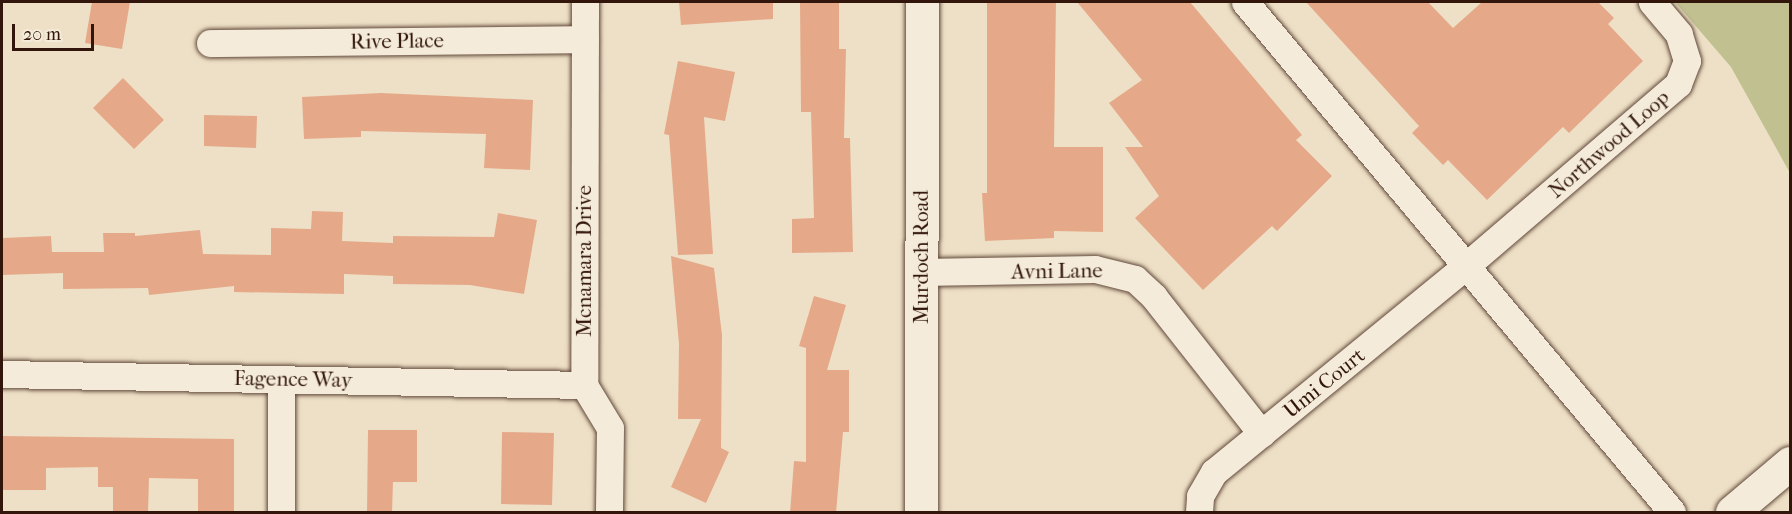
<!DOCTYPE html>
<style>
body{margin:0}
#map{position:relative;width:1792px;height:514px;overflow:hidden;background:#eee0c6;font-family:"IM FELL French Canon",serif}
div>[style]{position:absolute}
.green>*{inset:0;background:#c0c090}
.building>*{inset:0;background:#e5a98a}
.roads{filter:drop-shadow(0 0 2px #61483a) drop-shadow(0 0 2px #61483a)}
.minor>*{height:27px;margin:-13.5px;padding:0 13.5px;transform-origin:13.5px;border-radius:13.5px;background:#f4ebda}
.tertiary>*{height:33px;margin:-16.5px;padding:0 16.5px;transform-origin:16.5px;border-radius:16.5px;background:#f4ebda}
.secondary>*{height:33px;margin:-16.5px;padding:0 16.5px;transform-origin:16.5px;border-radius:16.5px;background:#f4ebda}
span{translate:-50% -50%;white-space:nowrap;text-align:center;line-height:1.15;-webkit-text-stroke:4.5px #f4ebda;paint-order:stroke}
.street-label{font-size:21px;color:#32160b}
.frame{position:absolute;inset:0;border:3px solid #32160b;pointer-events:none}
.scale{position:absolute;left:12px;top:24px;width:82px;height:27px;box-sizing:border-box;border:3px solid #32160b;border-top:0;padding-left:8px;font-size:18px;line-height:21px;white-space:nowrap;color:#32160b;-webkit-text-stroke:4px #f4ebda;paint-order:stroke}
</style>
<div id="map">
<div class="green">
<div style="clip-path:polygon(1675px 2px,1790px 2px,1790px 173px,1731px 67px)"></div>
</div>
<div class="building">
<div style="clip-path:polygon(92px 2px,130px 2px,122px 49px,85px 43px)"></div>
<div style="clip-path:polygon(679px 2px,773px 2px,773px 19px,681px 25px)"></div>
<div style="clip-path:polygon(800px 2px,839px 2px,839px 49px,846px 49px,844px 138px,850px 138px,853px 252px,792px 253px,792px 219px,814px 218px,811px 112px,801px 112px)"></div>
<div style="clip-path:polygon(987px 2px,1056px 2px,1054px 147px,1103px 147px,1103px 232px,1054px 231px,1054px 238px,985px 241px,982px 193px,987px 193px)"></div>
<div style="clip-path:polygon(1077px 2px,1190px 2px,1302px 135px,1296px 140px,1332px 176px,1277px 231px,1272px 226px,1203px 290px,1135px 218px,1159px 196px,1125px 147px,1143px 147px,1109px 103px,1142px 80px)"></div>
<div style="clip-path:polygon(1306px 2px,1428px 2px,1453px 28px,1482px 2px,1598px 2px,1614px 18px,1608px 24px,1643px 61px,1569px 133px,1563px 127px,1487px 200px,1448px 160px,1443px 165px,1412px 133px,1419px 126px)"></div>
<div style="clip-path:polygon(678px 61px,735px 72px,725px 121px,704px 117px,713px 254px,678px 255px,669px 135px,664px 134px)"></div>
<div style="clip-path:polygon(123px 78px,164px 120px,134px 149px,93px 108px)"></div>
<div style="clip-path:polygon(381px 93px,533px 100px,530px 170px,484px 168px,486px 134px,361px 131px,361px 137px,304px 139px,302px 97px)"></div>
<div style="clip-path:polygon(204px 115px,257px 116px,256px 148px,204px 146px)"></div>
<div style="clip-path:polygon(312px 211px,343px 212px,342px 241px,393px 243px,393px 236px,494px 237px,498px 213px,537px 220px,524px 294px,470px 285px,393px 284px,393px 276px,344px 274px,344px 294px,234px 292px,234px 286px,149px 295px,148px 288px,63px 289px,63px 273px,2px 275px,2px 238px,51px 236px,52px 252px,104px 252px,103px 233px,135px 233px,135px 236px,200px 230px,203px 254px,271px 255px,271px 228px,311px 229px)"></div>
<div style="clip-path:polygon(671px 256px,714px 268px,722px 335px,721px 448px,729px 452px,706px 503px,671px 487px,701px 419px,678px 419px,679px 344px)"></div>
<div style="clip-path:polygon(814px 296px,846px 305px,827px 370px,849px 370px,849px 432px,843px 432px,836px 513px,790px 513px,794px 461px,806px 462px,806px 348px,799px 346px)"></div>
<div style="clip-path:polygon(368px 430px,417px 430px,417px 482px,393px 482px,392px 513px,367px 513px)"></div>
<div style="clip-path:polygon(502px 432px,554px 433px,552px 505px,501px 504px)"></div>
<div style="clip-path:polygon(2px 436px,234px 439px,234px 513px,198px 513px,198px 479px,149px 478px,148px 513px,113px 513px,113px 487px,98px 487px,98px 467px,46px 468px,46px 490px,2px 490px)"></div>
</div>
<div class="roads">
<div class="minor">
<div style="left:585px;top:2px;width:383px;rotate:90.1deg"></div>
<div style="left:584px;top:385px;width:50px;rotate:58.8deg"></div>
<div style="left:610px;top:428px;width:84px;rotate:90.7deg"></div>
<div style="left:1245px;top:2px;width:665px;rotate:50.06deg"></div>
<div style="left:210px;top:43px;width:375px;rotate:-0.6deg"></div>
<div style="left:921px;top:272px;width:174px;rotate:-1deg"></div>
<div style="left:1095px;top:269px;width:41px;rotate:14deg"></div>
<div style="left:1135px;top:279px;width:26px;rotate:43deg"></div>
<div style="left:1154px;top:297px;width:174px;rotate:51.8deg"></div>
<div style="left:2px;top:374px;width:582px;rotate:1.08deg"></div>
<div style="left:281px;top:379px;width:133px;rotate:90deg"></div>
<div style="left:1199px;top:512px;width:16px;rotate:-86deg"></div>
<div style="left:1200px;top:496px;width:28px;rotate:-60deg"></div>
<div style="left:1214px;top:472px;width:327px;rotate:-39.3deg"></div>
<div style="left:1467px;top:265px;width:278px;rotate:-40.6deg"></div>
<div style="left:1678px;top:84px;width:25px;rotate:-69deg"></div>
<div style="left:1687px;top:61px;width:28px;rotate:-107deg"></div>
<div style="left:1679px;top:34px;width:42px;rotate:-130.2deg"></div>
</div>
<div class="tertiary">
<div style="left:1732px;top:512px;width:76px;rotate:-40.2deg"></div>
</div>
<div class="secondary">
<div style="left:921px;top:512px;width:510px;rotate:-89.89deg"></div>
</div>
</div>
<div class="street-label">
<span style="left:397px;top:41px;rotate:-1deg">Rive Place</span>
<span style="left:1609px;top:144px;rotate:-41deg">Northwood Loop</span>
<span style="left:921px;top:257px;rotate:-90deg">Murdoch Road</span>
<span style="left:584px;top:261px;rotate:-90deg">Mcnamara Drive</span>
<span style="left:1057px;top:271px;rotate:-1deg">Avni Lane</span>
<span style="left:293px;top:379px;rotate:1deg">Fagence Way</span>
<span style="left:1324px;top:383px;rotate:-39deg">Umi Court</span>
</div>
<div class="frame"></div>
<div class="scale">20 m</div>
</div>
